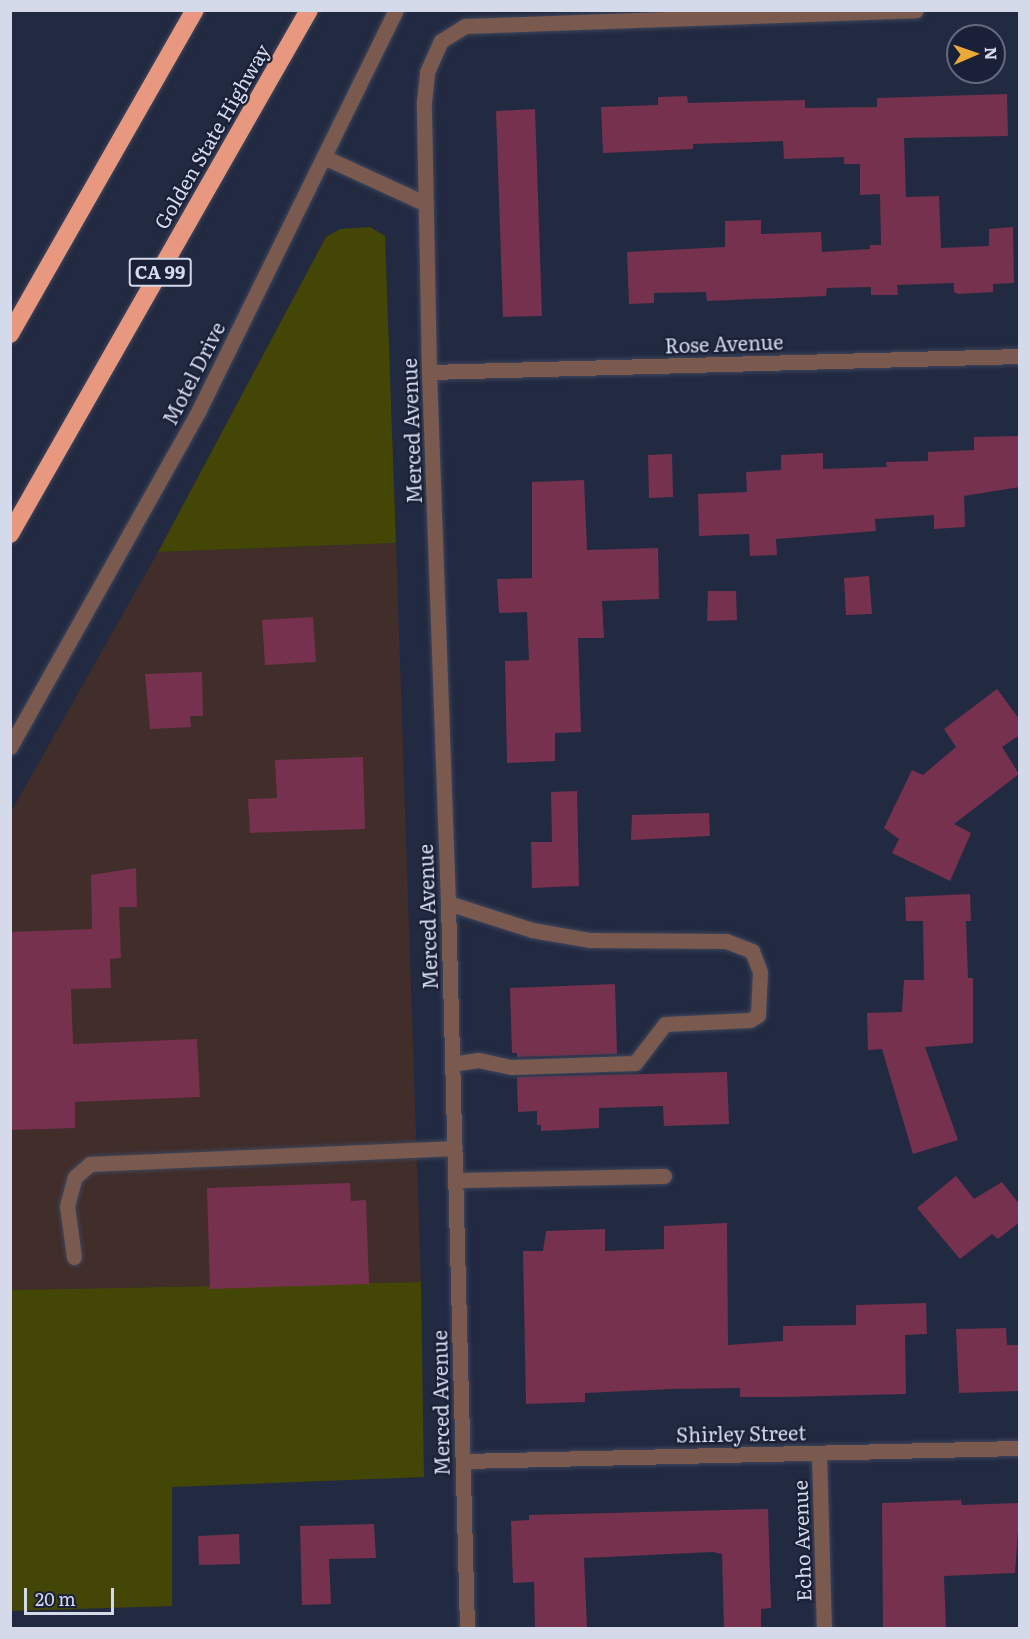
<!DOCTYPE html>
<style>
body{margin:0}
#map{position:relative;width:1030px;height:1639px;overflow:hidden;background:#222a41;font-family:Literata,serif}
div>[style]{position:absolute}
.commercial>*{inset:0;background:#412d2a}
.green>*{inset:0;background:#434605}
.building>*{inset:0;background:#76314e}
.roads{filter:drop-shadow(0 0 2px #3e465c) drop-shadow(0 0 2px #3e465c)}
.minor>*{height:15px;margin:-7.5px;padding:0 7.5px;transform-origin:7.5px;border-radius:7.5px;background:#7a5a4f}
.highway>*{height:18px;margin:-9px;padding:0 9px;transform-origin:9px;border-radius:9px;background:#e7987f}
span{translate:-50% -50%;white-space:nowrap;text-align:center;line-height:1.15;-webkit-text-stroke:4.5px #192037;paint-order:stroke}
.shield-label span{padding:2px 4px;background:#192037;border:2px solid;border-radius:4px;-webkit-text-stroke-width:0}
.shield-label{font-size:18px;color:#d4daea;font-weight:700}
.street-label{font-size:20px;color:#d4daea}
.frame{position:absolute;inset:0;border:12px solid #d4daea;pointer-events:none}
.north{position:absolute;left:946px;top:24px;width:60px;height:60px;box-sizing:border-box;background:#192037;border:2px solid #646a7f;border-radius:50%;rotate:88deg;font-size:16px;font-weight:700;line-height:24px;text-align:center;color:#d4daea}
.north::after{content:'';display:block;margin:auto;width:21px;height:27px;background:#eaaa38;clip-path:polygon(50% 0,100% 100%,50% 72%,0 100%)}
.scale{position:absolute;left:24px;top:1588px;width:90px;height:27px;box-sizing:border-box;border:3px solid #d4daea;border-top:0;padding-left:8px;font-size:18px;line-height:21px;white-space:nowrap;color:#d4daea;-webkit-text-stroke:4px #192037;paint-order:stroke}
</style>
<div id="map">
<div class="commercial">
<div style="clip-path:polygon(396px 543px,421px 1282px,11px 1290px,11px 812px,158px 552px)"></div>
</div>
<div class="green">
<div style="clip-path:polygon(370px 227px,385px 236px,396px 543px,158px 552px,326px 237px,340px 229px)"></div>
<div style="clip-path:polygon(421px 1282px,424px 1477px,172px 1487px,172px 1606px,11px 1611px,10px 1290px)"></div>
</div>
<div class="building">
<div style="clip-path:polygon(1007px 94px,1008px 136px,904px 138px,906px 197px,939px 196px,941px 248px,989px 246px,989px 229px,1013px 227px,1014px 283px,993px 284px,993px 292px,958px 294px,954px 292px,954px 283px,897px 285px,898px 295px,871px 295px,871px 287px,827px 288px,826px 296px,707px 301px,706px 292px,654px 293px,654px 303px,629px 304px,627px 252px,725px 247px,725px 221px,761px 220px,761px 234px,821px 232px,822px 252px,870px 249px,870px 245px,881px 245px,880px 194px,860px 195px,860px 164px,844px 164px,844px 157px,784px 159px,783px 141px,693px 144px,693px 149px,603px 153px,601px 107px,658px 105px,658px 97px,687px 96px,688px 103px,805px 100px,805px 108px,877px 107px,877px 98px)"></div>
<div style="clip-path:polygon(535px 109px,542px 316px,503px 317px,496px 111px)"></div>
<div style="clip-path:polygon(1020px 436px,1020px 487px,964px 496px,965px 527px,934px 529px,934px 515px,875px 519px,876px 531px,776px 539px,777px 555px,750px 556px,749px 534px,699px 536px,698px 494px,747px 492px,746px 472px,781px 470px,781px 455px,823px 453px,823px 469px,887px 467px,886px 462px,928px 461px,928px 452px,974px 450px,974px 437px)"></div>
<div style="clip-path:polygon(672px 454px,673px 497px,649px 498px,648px 455px)"></div>
<div style="clip-path:polygon(584px 480px,587px 550px,658px 548px,659px 599px,602px 601px,604px 638px,578px 638px,581px 732px,555px 733px,555px 761px,507px 763px,505px 661px,529px 660px,527px 612px,499px 613px,497px 579px,532px 578px,532px 482px)"></div>
<div style="clip-path:polygon(869px 576px,872px 614px,846px 615px,844px 578px)"></div>
<div style="clip-path:polygon(708px 591px,736px 591px,737px 620px,707px 621px)"></div>
<div style="clip-path:polygon(313px 617px,316px 662px,265px 665px,262px 620px)"></div>
<div style="clip-path:polygon(202px 672px,203px 716px,190px 716px,191px 727px,150px 729px,145px 674px)"></div>
<div style="clip-path:polygon(997px 689px,1020px 720px,1020px 735px,1002px 747px,1019px 774px,954px 824px,971px 833px,950px 881px,892px 853px,899px 839px,884px 828px,912px 770px,923px 775px,956px 747px,944px 729px)"></div>
<div style="clip-path:polygon(363px 757px,365px 829px,250px 833px,248px 799px,277px 798px,275px 760px)"></div>
<div style="clip-path:polygon(577px 791px,579px 886px,532px 888px,531px 842px,552px 842px,551px 792px)"></div>
<div style="clip-path:polygon(709px 813px,710px 836px,631px 840px,632px 815px)"></div>
<div style="clip-path:polygon(136px 868px,137px 907px,119px 907px,121px 958px,110px 959px,111px 988px,71px 989px,73px 1044px,197px 1039px,200px 1097px,75px 1102px,75px 1128px,10px 1130px,10px 932px,92px 929px,91px 875px)"></div>
<div style="clip-path:polygon(970px 894px,971px 921px,966px 921px,968px 978px,973px 978px,973px 1043px,925px 1047px,958px 1140px,913px 1154px,882px 1049px,868px 1050px,867px 1013px,902px 1012px,904px 980px,924px 980px,923px 921px,906px 921px,905px 897px)"></div>
<div style="clip-path:polygon(615px 984px,617px 1054px,517px 1057px,517px 1053px,512px 1053px,510px 988px)"></div>
<div style="clip-path:polygon(727px 1072px,729px 1124px,664px 1126px,663px 1106px,599px 1108px,599px 1128px,541px 1131px,541px 1125px,537px 1125px,537px 1111px,518px 1112px,517px 1077px)"></div>
<div style="clip-path:polygon(956px 1176px,974px 1199px,1002px 1182px,1020px 1205px,1020px 1222px,998px 1239px,992px 1234px,960px 1259px,917px 1208px)"></div>
<div style="clip-path:polygon(350px 1183px,351px 1201px,366px 1200px,369px 1284px,210px 1289px,207px 1188px)"></div>
<div style="clip-path:polygon(727px 1223px,728px 1345px,783px 1341px,783px 1326px,856px 1325px,856px 1305px,926px 1303px,927px 1334px,905px 1335px,906px 1394px,784px 1397px,740px 1397px,740px 1388px,671px 1389px,585px 1393px,585px 1402px,526px 1404px,523px 1251px,543px 1251px,546px 1231px,605px 1229px,605px 1251px,664px 1249px,664px 1226px)"></div>
<div style="clip-path:polygon(1006px 1328px,1007px 1345px,1020px 1345px,1020px 1391px,959px 1393px,956px 1329px)"></div>
<div style="clip-path:polygon(961px 1500px,962px 1505px,1020px 1503px,1015px 1573px,944px 1576px,946px 1629px,883px 1629px,882px 1503px)"></div>
<div style="clip-path:polygon(768px 1509px,771px 1608px,761px 1609px,761px 1629px,724px 1629px,722px 1554px,713px 1552px,584px 1558px,587px 1629px,535px 1629px,534px 1582px,513px 1583px,511px 1521px,529px 1520px,529px 1515px)"></div>
<div style="clip-path:polygon(374px 1524px,376px 1558px,329px 1559px,331px 1604px,302px 1605px,300px 1526px)"></div>
<div style="clip-path:polygon(239px 1534px,240px 1564px,199px 1565px,198px 1536px)"></div>
</div>
<div class="roads">
<div class="minor">
<div style="left:324px;top:157px;width:112px;rotate:24.7deg"></div>
<div style="left:429px;top:372px;width:591px;rotate:-1.55deg"></div>
<div style="left:10px;top:747px;width:386px;rotate:-60.7deg"></div>
<div style="left:199px;top:410px;width:446px;rotate:-63.8deg"></div>
<div style="left:448px;top:903px;width:88px;rotate:17.8deg"></div>
<div style="left:532px;top:930px;width:59px;rotate:9.8deg"></div>
<div style="left:590px;top:940px;width:136px;rotate:0.4deg"></div>
<div style="left:726px;top:941px;width:28px;rotate:21deg"></div>
<div style="left:752px;top:951px;width:22px;rotate:69deg"></div>
<div style="left:760px;top:972px;width:43px;rotate:92.7deg"></div>
<div style="left:758px;top:1015px;width:9px;rotate:148deg"></div>
<div style="left:750px;top:1020px;width:85px;rotate:177.3deg"></div>
<div style="left:665px;top:1024px;width:49px;rotate:127.6deg"></div>
<div style="left:635px;top:1063px;width:124px;rotate:178.2deg"></div>
<div style="left:511px;top:1067px;width:34px;rotate:-168deg"></div>
<div style="left:478px;top:1060px;width:25px;rotate:171deg"></div>
<div style="left:456px;top:1180px;width:208px;rotate:-1.1deg"></div>
<div style="left:74px;top:1257px;width:51px;rotate:-97.8deg"></div>
<div style="left:67px;top:1206px;width:30px;rotate:-75deg"></div>
<div style="left:75px;top:1177px;width:20px;rotate:-41deg"></div>
<div style="left:90px;top:1164px;width:365px;rotate:-2.5deg"></div>
<div style="left:819px;top:1453px;width:175px;rotate:88.4deg"></div>
<div style="left:463px;top:1461px;width:557px;rotate:-1.34deg"></div>
<div style="left:467px;top:1628px;width:725px;rotate:-91.5deg"></div>
<div style="left:448px;top:903px;width:531px;rotate:-92.05deg"></div>
<div style="left:429px;top:372px;width:270px;rotate:-91.1deg"></div>
<div style="left:424px;top:102px;width:30px;rotate:-84deg"></div>
<div style="left:427px;top:72px;width:34px;rotate:-66deg"></div>
<div style="left:441px;top:41px;width:28px;rotate:-32deg"></div>
<div style="left:465px;top:26px;width:451px;rotate:-2deg"></div>
</div>
<div class="highway">
<div style="left:10px;top:334px;width:373px;rotate:-60.3deg"></div>
<div style="left:10px;top:534px;width:603px;rotate:-60.29deg"></div>
</div>
</div>
<div class="shield-label">
<span style="left:160px;top:272px">CA 99</span>
</div>
<div class="street-label">
<span style="left:211px;top:136px;rotate:-60deg">Golden State Highway</span>
<span style="left:724px;top:343px;rotate:-2deg">Rose Avenue</span>
<span style="left:193px;top:373px;rotate:-63deg">Motel Drive</span>
<span style="left:411px;top:431px;rotate:-92deg">Merced Avenue</span>
<span style="left:427px;top:917px;rotate:-92deg">Merced Avenue</span>
<span style="left:440px;top:1403px;rotate:-91deg">Merced Avenue</span>
<span style="left:741px;top:1433px;rotate:-1deg">Shirley Street</span>
<span style="left:801px;top:1541px;rotate:-92deg">Echo Avenue</span>
</div>
<div class="frame"></div>
<div class="north">N</div>
<div class="scale">20 m</div>
</div>
